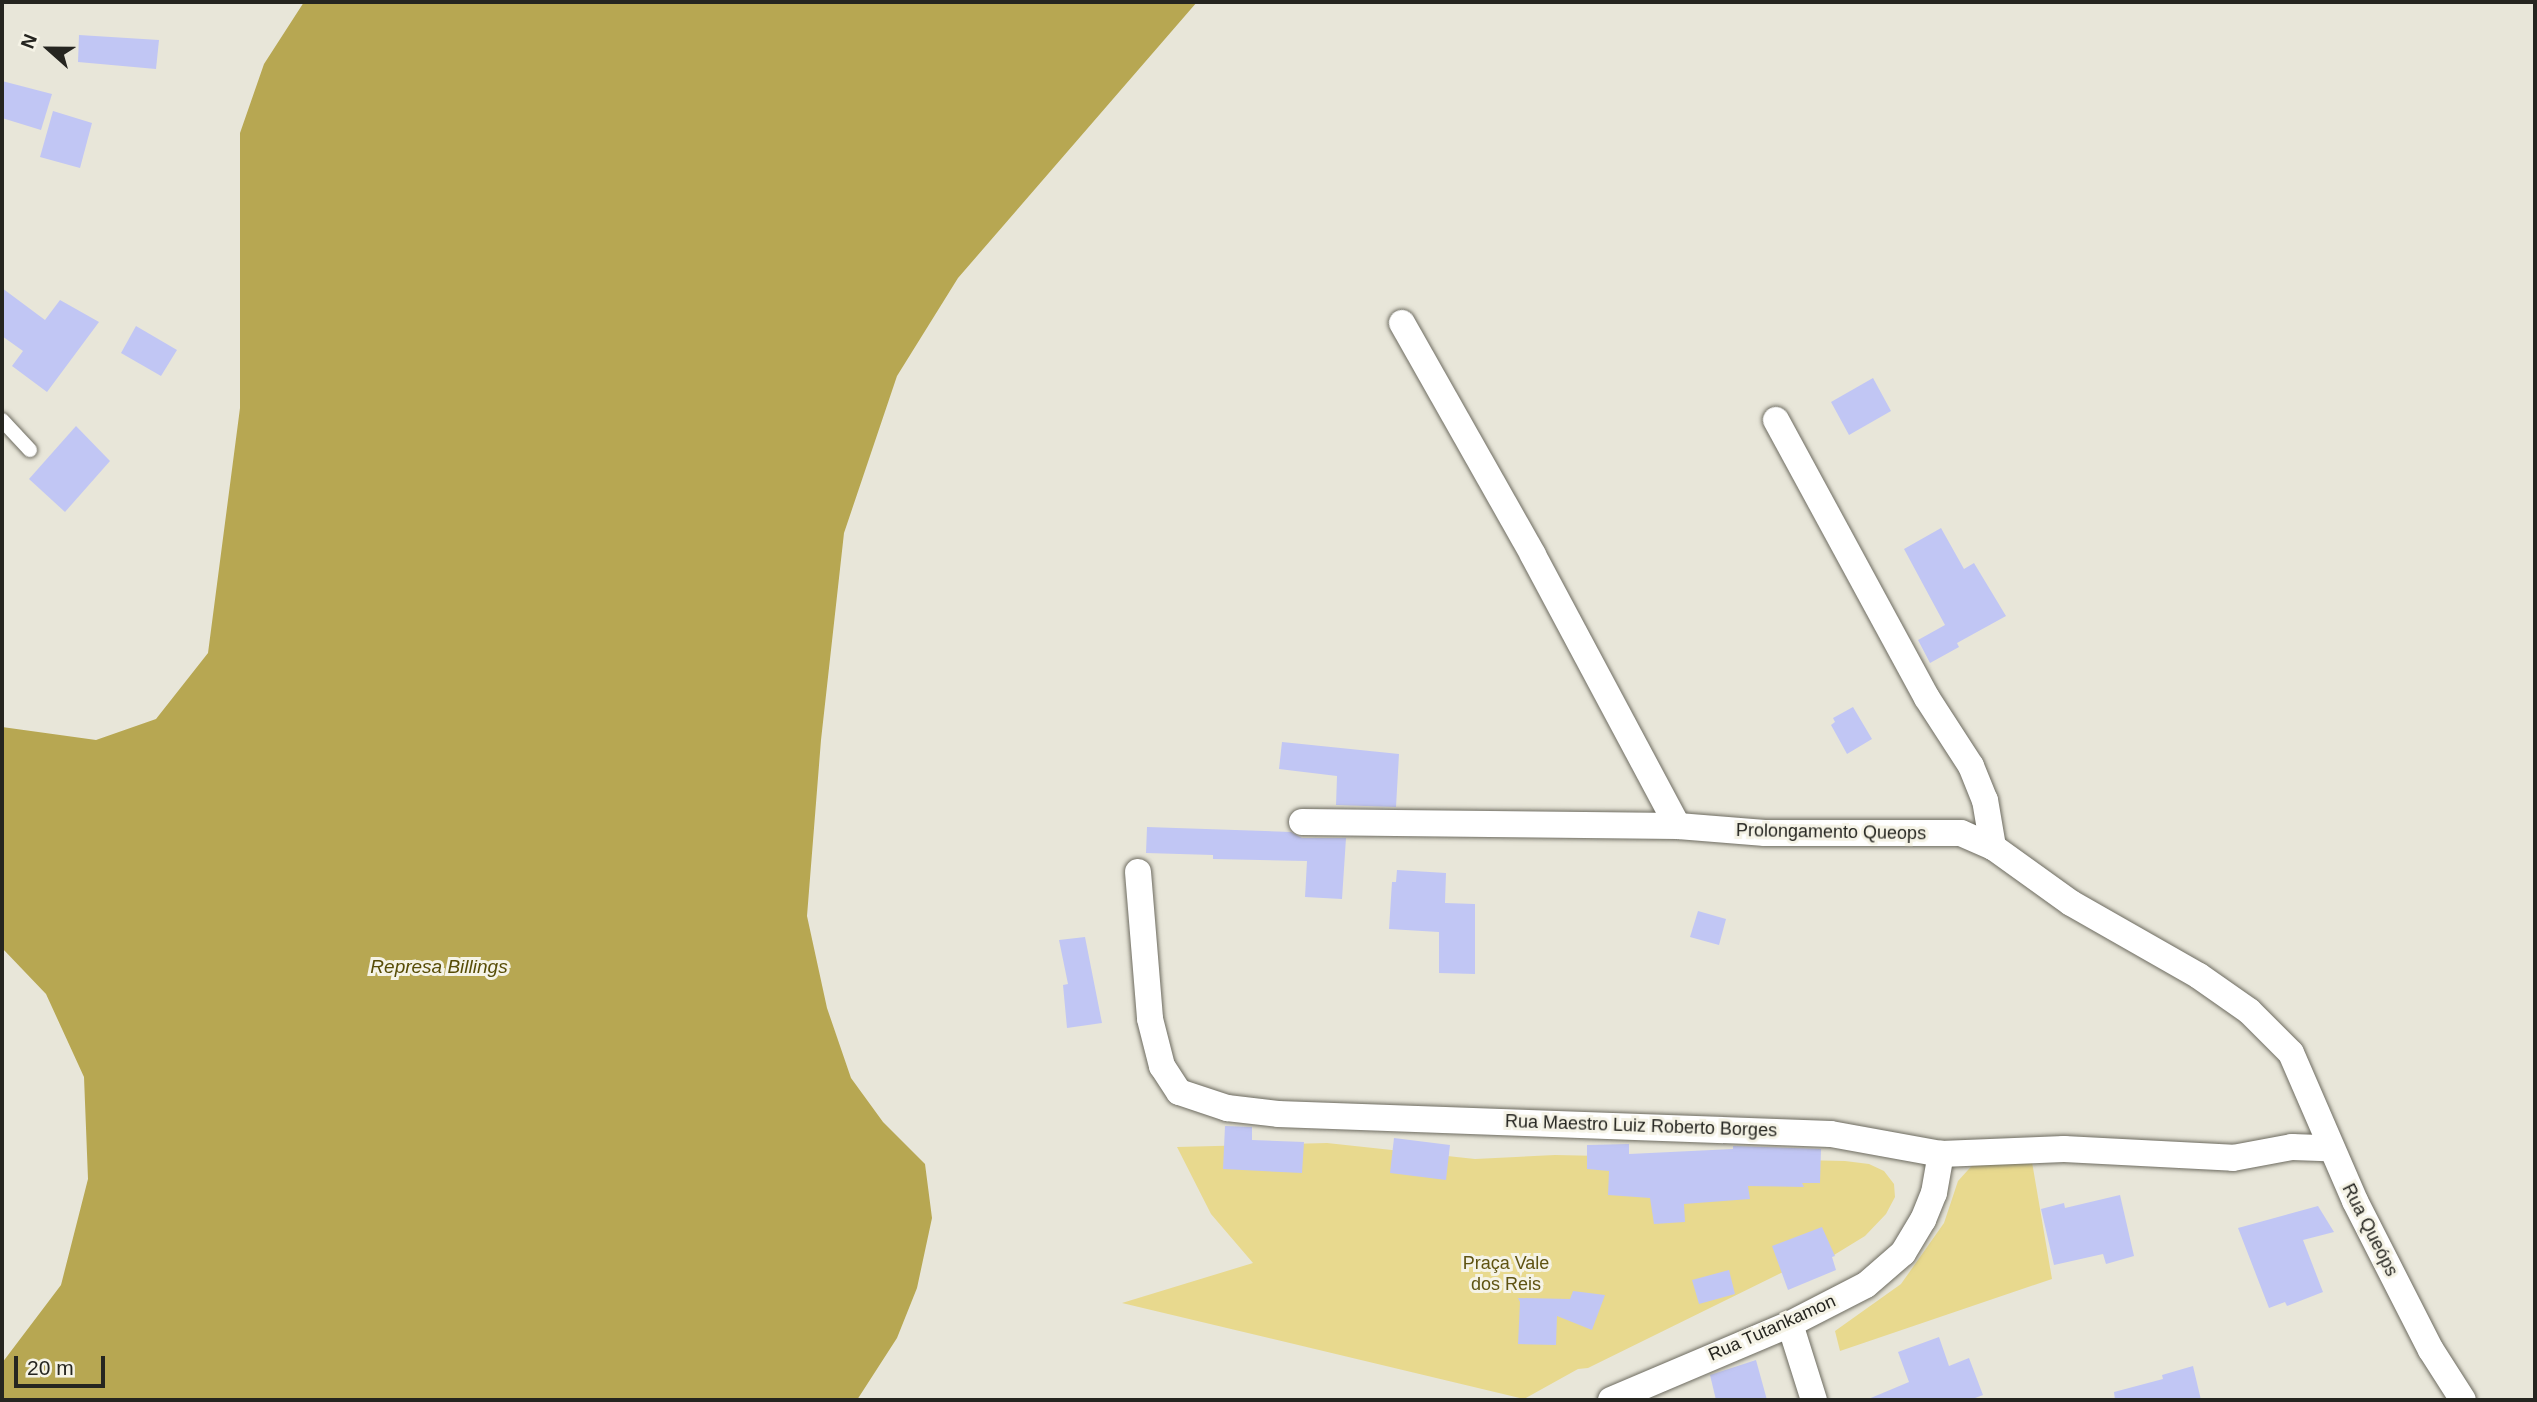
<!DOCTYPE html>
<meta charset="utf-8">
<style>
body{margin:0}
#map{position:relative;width:2537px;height:1402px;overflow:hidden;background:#e8e6d9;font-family:Helvetica,sans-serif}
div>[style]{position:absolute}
.green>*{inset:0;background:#e8d98e}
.water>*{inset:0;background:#b7a752}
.building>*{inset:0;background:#c1c6f4}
.roads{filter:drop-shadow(0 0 2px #6d6b60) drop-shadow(0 0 2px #6d6b60)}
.service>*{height:14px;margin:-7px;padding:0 7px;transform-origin:7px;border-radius:7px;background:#fff}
.minor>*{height:26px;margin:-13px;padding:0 13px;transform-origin:13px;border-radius:13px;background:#fff}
span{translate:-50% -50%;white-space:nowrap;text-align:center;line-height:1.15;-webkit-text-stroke:6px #f5f3e6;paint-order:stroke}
.street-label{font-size:18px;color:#252520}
.park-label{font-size:18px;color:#5f5312}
.water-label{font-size:19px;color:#574c06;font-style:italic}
.frame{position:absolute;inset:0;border:4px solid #252520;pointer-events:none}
.north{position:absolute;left:14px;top:14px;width:70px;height:70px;-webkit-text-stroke:5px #f5f3e6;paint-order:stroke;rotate:291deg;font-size:19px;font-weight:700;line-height:28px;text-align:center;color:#252520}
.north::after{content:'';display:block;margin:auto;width:24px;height:32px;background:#252520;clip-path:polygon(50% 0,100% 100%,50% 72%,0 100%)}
.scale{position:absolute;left:14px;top:1356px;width:91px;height:32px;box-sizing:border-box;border:4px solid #252520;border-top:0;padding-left:9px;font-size:21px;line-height:24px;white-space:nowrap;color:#252520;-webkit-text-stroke:5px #f5f3e6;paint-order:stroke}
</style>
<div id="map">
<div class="green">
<div style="clip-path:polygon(1327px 1143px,1475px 1159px,1555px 1155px,1845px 1161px,1869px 1164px,1884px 1171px,1894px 1184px,1895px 1197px,1886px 1214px,1865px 1236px,1834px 1255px,1781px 1273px,1588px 1368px,1578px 1369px,1524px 1399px,1122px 1303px,1253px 1263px,1211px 1214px,1177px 1147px)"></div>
<div style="clip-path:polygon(1978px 1159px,2032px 1162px,2052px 1279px,1840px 1351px,1835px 1331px,1901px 1284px,1944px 1223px,1958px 1181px)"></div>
</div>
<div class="water">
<div style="clip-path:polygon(304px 2px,1197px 2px,958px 278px,897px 376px,844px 533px,821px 740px,807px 916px,827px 1008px,851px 1078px,883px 1122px,925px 1164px,932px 1218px,917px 1288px,897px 1338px,857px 1400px,2px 1400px,2px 1363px,61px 1285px,88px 1179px,84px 1077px,46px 994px,2px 948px,2px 727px,96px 740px,156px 719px,208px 653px,240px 408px,240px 133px,264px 64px)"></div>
</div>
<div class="building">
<div style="clip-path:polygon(79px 35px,159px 40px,156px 69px,78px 62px)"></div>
<div style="clip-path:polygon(2px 81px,52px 94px,41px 130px,2px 118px)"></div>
<div style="clip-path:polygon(53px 111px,92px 123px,80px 168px,40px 157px)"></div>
<div style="clip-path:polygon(2px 288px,45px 320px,60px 300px,99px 322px,47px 392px,12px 366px,23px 351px,2px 336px)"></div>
<div style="clip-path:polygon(136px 326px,177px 350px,161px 376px,121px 353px)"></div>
<div style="clip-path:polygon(1873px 378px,1891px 411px,1849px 435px,1831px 402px)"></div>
<div style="clip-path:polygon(76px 426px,110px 461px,65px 512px,29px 479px)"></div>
<div style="clip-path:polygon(1941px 528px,1964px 569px,1974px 563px,2006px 616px,1957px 643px,1959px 647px,1930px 663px,1918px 640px,1945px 625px,1904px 549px)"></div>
<div style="clip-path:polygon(1853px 707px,1872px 739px,1847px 754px,1831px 725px,1835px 722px,1833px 718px)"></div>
<div style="clip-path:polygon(1282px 742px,1399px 754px,1396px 807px,1336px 805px,1337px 776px,1279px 769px)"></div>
<div style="clip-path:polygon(1147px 827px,1291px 832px,1302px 838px,1346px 838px,1342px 899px,1305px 897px,1307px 861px,1213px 859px,1213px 855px,1146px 853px)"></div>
<div style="clip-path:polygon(1397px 870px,1446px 873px,1445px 903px,1475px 904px,1475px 974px,1439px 973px,1439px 932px,1389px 929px,1392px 882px,1396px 882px)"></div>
<div style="clip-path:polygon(1698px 911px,1726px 919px,1719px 945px,1690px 937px)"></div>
<div style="clip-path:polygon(1085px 937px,1102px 1023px,1067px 1028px,1063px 985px,1068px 984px,1059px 940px)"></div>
<div style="clip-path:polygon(1225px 1126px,1252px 1127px,1252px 1140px,1304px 1142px,1302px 1173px,1223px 1169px)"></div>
<div style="clip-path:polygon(1394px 1138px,1450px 1145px,1446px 1180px,1390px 1173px)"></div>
<div style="clip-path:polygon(1629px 1144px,1629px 1154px,1733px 1149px,1733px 1146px,1821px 1149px,1820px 1183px,1802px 1183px,1804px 1187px,1748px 1186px,1750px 1199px,1684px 1204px,1685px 1222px,1654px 1224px,1650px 1198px,1608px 1195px,1609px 1171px,1587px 1169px,1587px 1145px)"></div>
<div style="clip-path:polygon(2120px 1195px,2134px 1256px,2106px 1264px,2103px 1254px,2054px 1265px,2041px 1209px,2064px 1203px,2065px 1208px)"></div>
<div style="clip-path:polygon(2318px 1206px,2334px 1232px,2303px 1240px,2323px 1292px,2287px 1306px,2285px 1302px,2269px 1308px,2238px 1228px)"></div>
<div style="clip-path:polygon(1822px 1227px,1835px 1256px,1832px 1257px,1836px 1270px,1788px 1290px,1772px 1246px)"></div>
<div style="clip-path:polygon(1729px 1270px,1735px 1294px,1699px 1304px,1692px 1280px)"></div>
<div style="clip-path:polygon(1573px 1291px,1605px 1295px,1592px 1330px,1557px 1316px,1556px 1345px,1518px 1344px,1520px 1302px,1518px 1298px,1570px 1299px)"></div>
<div style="clip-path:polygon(1939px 1337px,1949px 1366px,1969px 1358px,1983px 1395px,1970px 1400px,1866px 1400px,1909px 1382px,1898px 1352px)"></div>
<div style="clip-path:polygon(1756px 1360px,1767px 1400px,1716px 1400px,1710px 1375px)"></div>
<div style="clip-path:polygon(2193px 1366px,2201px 1400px,2115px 1400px,2114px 1392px,2163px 1379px,2162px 1375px)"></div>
</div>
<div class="roads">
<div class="service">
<div style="left:2px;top:420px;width:41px;rotate:47deg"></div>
</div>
<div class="minor">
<div style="left:1402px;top:323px;width:266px;rotate:60.5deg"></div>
<div style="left:1533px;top:555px;width:307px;rotate:61.9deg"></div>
<div style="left:1776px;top:420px;width:316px;rotate:61.5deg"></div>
<div style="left:1927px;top:698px;width:81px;rotate:57.1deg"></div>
<div style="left:1971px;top:766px;width:37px;rotate:68deg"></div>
<div style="left:1985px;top:800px;width:48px;rotate:80.3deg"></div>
<div style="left:1302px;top:822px;width:376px;rotate:0.6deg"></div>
<div style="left:1678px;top:826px;width:87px;rotate:4.6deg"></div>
<div style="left:1765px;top:833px;width:196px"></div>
<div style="left:1961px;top:833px;width:35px;rotate:24deg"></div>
<div style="left:1993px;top:847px;width:96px;rotate:35.7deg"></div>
<div style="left:2071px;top:903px;width:147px;rotate:29.7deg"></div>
<div style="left:2199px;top:976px;width:61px;rotate:35deg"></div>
<div style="left:2249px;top:1011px;width:59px;rotate:45deg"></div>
<div style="left:2291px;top:1053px;width:161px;rotate:66.6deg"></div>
<div style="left:2355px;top:1201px;width:167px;rotate:63deg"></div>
<div style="left:2431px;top:1350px;width:59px;rotate:57.4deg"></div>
<div style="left:1138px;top:872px;width:147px;rotate:85.3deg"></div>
<div style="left:1150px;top:1019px;width:49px;rotate:75.7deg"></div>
<div style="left:1162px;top:1066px;width:31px;rotate:57deg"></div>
<div style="left:1179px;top:1092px;width:51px;rotate:18.4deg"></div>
<div style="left:1227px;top:1108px;width:51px;rotate:6.7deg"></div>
<div style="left:1278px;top:1114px;width:553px;rotate:2.07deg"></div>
<div style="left:1831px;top:1134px;width:112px;rotate:10.3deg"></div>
<div style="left:1941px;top:1154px;width:123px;rotate:-2.3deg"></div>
<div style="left:2064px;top:1149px;width:169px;rotate:3deg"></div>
<div style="left:2233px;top:1158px;width:60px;rotate:-10.6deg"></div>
<div style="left:2292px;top:1147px;width:38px;rotate:2deg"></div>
<div style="left:1790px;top:1324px;width:80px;rotate:72.5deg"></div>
<div style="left:1611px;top:1400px;width:194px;rotate:-23deg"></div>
<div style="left:1790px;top:1324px;width:85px;rotate:-27.2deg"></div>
<div style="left:1866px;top:1285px;width:49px;rotate:-40.9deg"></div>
<div style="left:1903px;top:1253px;width:39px;rotate:-59deg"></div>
<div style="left:1923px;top:1220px;width:29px;rotate:-68deg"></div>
<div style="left:1934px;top:1193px;width:40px;rotate:-80deg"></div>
</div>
</div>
<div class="street-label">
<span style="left:1831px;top:832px;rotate:1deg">Prolongamento Queops</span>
<span style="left:1641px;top:1126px;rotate:2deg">Rua Maestro Luiz Roberto Borges</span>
<span style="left:2370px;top:1230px;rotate:63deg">Rua Queóps</span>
<span style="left:1772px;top:1328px;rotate:-24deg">Rua Tutankamon</span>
</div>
<div class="park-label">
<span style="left:1506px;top:1274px">Praça Vale<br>dos Reis</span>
</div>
<div class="water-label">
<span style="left:439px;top:967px">Represa Billings</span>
</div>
<div class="frame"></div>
<div class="north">N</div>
<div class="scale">20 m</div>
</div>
